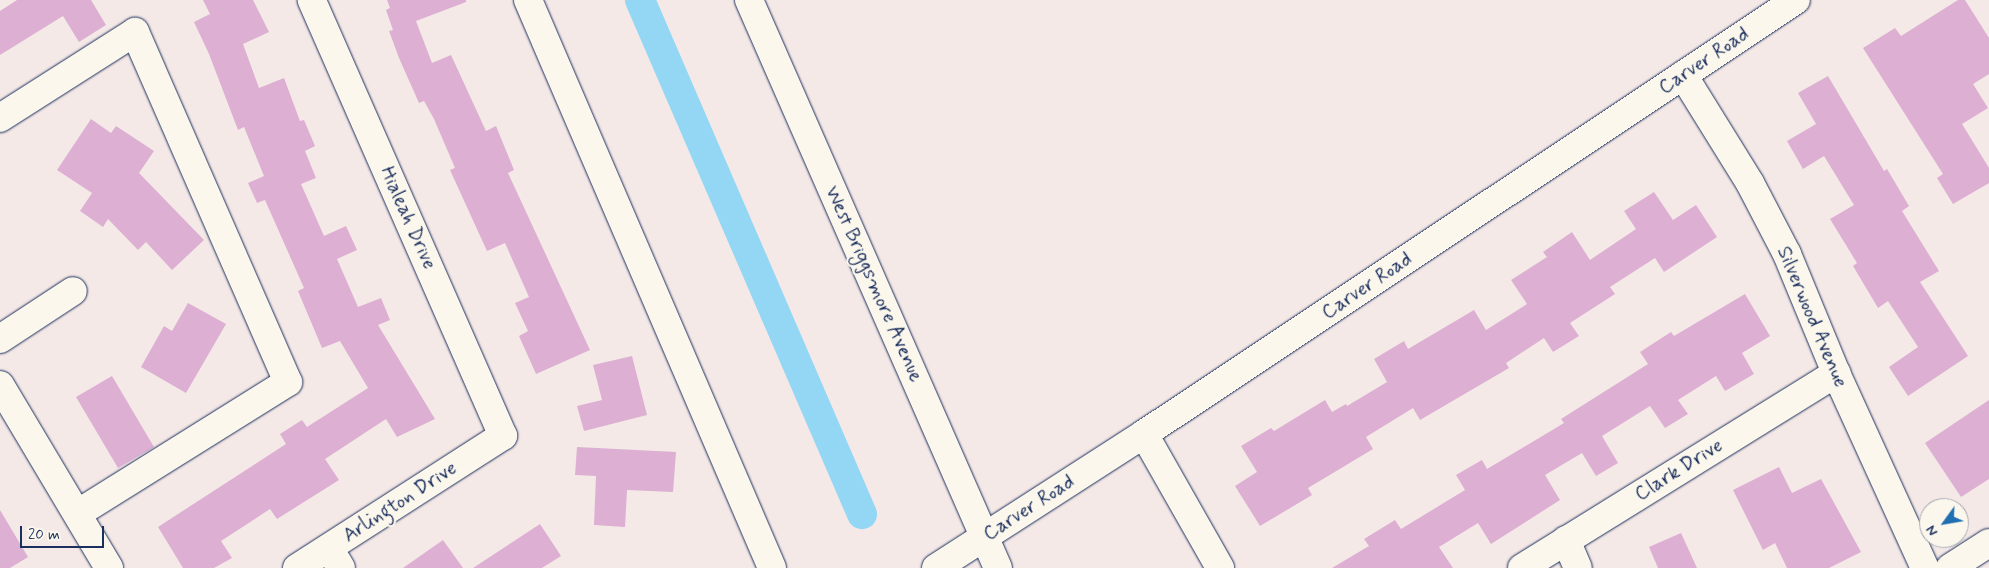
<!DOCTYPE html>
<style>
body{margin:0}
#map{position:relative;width:1989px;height:568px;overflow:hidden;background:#f5e9e7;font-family:Mynerve,sans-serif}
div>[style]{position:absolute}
.canal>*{height:30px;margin:-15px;padding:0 15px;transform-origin:15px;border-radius:15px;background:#93d7f5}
.building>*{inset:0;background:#dcafd3}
.roads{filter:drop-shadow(0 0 1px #1b2f5e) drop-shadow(0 0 1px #1b2f5e)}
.minor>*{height:28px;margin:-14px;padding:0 14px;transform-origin:14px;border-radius:14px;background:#fbf7ec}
.major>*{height:28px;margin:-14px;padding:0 14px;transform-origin:14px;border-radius:14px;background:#fbf7ec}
span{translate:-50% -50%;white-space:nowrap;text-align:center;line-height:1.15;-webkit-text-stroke:4.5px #fbf7ec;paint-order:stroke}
.street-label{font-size:20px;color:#1b2f5e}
.north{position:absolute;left:1919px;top:498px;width:50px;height:50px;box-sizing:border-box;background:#fbf7ec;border:1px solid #a1a7b3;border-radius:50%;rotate:238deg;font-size:14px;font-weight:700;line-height:20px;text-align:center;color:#1b2f5e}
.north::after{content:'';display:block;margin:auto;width:18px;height:22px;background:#1f6fb2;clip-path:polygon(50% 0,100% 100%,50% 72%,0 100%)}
.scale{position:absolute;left:20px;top:526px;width:84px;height:22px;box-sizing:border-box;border:2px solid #1b2f5e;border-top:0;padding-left:6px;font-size:15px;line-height:18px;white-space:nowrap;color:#1b2f5e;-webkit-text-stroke:4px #fbf7ec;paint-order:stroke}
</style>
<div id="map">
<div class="canal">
<div style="left:640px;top:0;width:560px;rotate:66.64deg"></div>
</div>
<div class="building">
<div style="clip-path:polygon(17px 0,91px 0,106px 25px,79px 42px,63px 16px,0 55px,0 11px)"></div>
<div style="clip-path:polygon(203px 0,253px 0,269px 32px,243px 44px,259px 88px,284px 78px,300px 121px,304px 120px,315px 146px,305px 151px,316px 178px,301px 184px,324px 236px,346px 226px,357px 250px,337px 259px,358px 307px,381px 298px,390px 320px,378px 325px,435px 419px,397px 437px,386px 419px,325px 459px,339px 480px,277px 519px,270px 509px,221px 541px,232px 558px,214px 568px,183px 568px,158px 527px,286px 444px,280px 434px,302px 420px,307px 427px,368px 388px,340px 341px,322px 348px,298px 291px,304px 288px,265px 200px,257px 203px,248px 183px,264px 176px,244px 127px,238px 130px,209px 54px,194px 22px,210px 14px)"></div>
<div style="clip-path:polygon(387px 0,466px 0,466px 2px,416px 21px,432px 63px,451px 55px,486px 131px,496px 126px,514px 170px,508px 173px,590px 350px,536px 374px,519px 336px,528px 331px,515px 303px,529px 297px,505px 243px,487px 251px,450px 170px,455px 168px,434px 119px,424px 101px,419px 103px,399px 58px,389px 31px,393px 30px,386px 10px,390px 8px)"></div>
<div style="clip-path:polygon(1958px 0,1965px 0,1989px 38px,1989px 74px,1973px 84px,1988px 108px,1962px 124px,1989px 168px,1989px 183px,1953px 204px,1937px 178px,1943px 174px,1863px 48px,1895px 28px,1901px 36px)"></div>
<div style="clip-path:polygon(1828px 76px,1884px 171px,1887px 169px,1909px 206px,1902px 211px,1939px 271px,1920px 282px,1968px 356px,1908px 396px,1889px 367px,1918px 347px,1888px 301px,1878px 308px,1853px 266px,1857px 263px,1830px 219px,1854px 205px,1824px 156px,1803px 169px,1787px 141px,1816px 124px,1798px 93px)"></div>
<div style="clip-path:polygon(91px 119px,111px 133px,116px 126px,154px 151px,139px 173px,204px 240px,172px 270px,146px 242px,138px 250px,108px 219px,103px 227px,80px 211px,92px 193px,57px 170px)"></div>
<div style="clip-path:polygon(1654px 192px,1673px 220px,1696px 205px,1717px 237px,1664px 272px,1655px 258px,1610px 287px,1615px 294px,1570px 323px,1579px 336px,1553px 352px,1544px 338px,1506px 363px,1509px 368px,1420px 420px,1413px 408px,1366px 437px,1373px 449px,1308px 488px,1312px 495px,1260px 526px,1235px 486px,1257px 472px,1241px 446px,1271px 428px,1274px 431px,1325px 400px,1332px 412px,1346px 404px,1347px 406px,1387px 382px,1374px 359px,1404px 341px,1408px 349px,1474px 310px,1486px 330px,1527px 304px,1511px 280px,1547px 257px,1543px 252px,1572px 232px,1590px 260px,1636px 229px,1624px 211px)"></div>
<div style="clip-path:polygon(1745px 294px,1770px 336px,1742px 353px,1754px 374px,1725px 391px,1716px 376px,1678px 400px,1688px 414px,1665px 428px,1650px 406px,1602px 436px,1618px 463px,1596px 476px,1582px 453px,1545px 475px,1560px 500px,1491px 544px,1478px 523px,1439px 547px,1453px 568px,1332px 568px,1369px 546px,1364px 539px,1395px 520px,1401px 529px,1465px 490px,1456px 475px,1482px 460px,1487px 469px,1564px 423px,1561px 419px,1648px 364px,1640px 352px,1671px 332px,1674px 336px)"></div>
<div style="clip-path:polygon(188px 303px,226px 324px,186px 393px,141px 367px,164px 326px,172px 331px)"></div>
<div style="clip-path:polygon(632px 356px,647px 415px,584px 431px,577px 406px,602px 400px,593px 365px)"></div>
<div style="clip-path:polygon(112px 376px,154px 447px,118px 468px,76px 397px)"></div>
<div style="clip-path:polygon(1989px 400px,1989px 479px,1961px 497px,1925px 443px)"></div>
<div style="clip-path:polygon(577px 447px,676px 452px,673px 492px,627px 490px,625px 527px,594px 525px,596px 476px,575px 475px)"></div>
<div style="clip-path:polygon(1779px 467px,1792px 493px,1821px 479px,1861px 552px,1829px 568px,1787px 568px,1775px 543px,1763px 550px,1733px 490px)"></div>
<div style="clip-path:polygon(0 510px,28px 557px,10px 568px,0 568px)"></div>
<div style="clip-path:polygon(540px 524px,561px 556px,542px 568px,473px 568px)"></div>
<div style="clip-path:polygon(1681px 533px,1697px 568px,1658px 568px,1649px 547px)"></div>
<div style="clip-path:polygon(443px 540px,463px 568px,403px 568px)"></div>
</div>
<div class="roads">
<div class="minor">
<div style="left:1683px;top:75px;width:127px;rotate:58.2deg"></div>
<div style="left:1750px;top:183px;width:80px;rotate:62.5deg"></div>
<div style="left:1787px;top:254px;width:129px;rotate:67.6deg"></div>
<div style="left:1836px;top:373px;width:214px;rotate:65.5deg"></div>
<div style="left:0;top:118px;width:160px;rotate:-32.5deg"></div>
<div style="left:135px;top:32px;width:382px;rotate:66.4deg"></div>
<div style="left:288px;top:382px;width:248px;rotate:148deg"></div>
<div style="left:0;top:339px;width:87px;rotate:-33.3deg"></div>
<div style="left:0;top:385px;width:213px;rotate:59.2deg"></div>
<div style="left:1144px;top:434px;width:154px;rotate:60.4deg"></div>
<div style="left:1566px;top:540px;width:30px;rotate:67deg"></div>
<div style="left:329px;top:548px;width:23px;rotate:59deg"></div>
<div style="left:297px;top:568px;width:245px;rotate:-32.7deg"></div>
<div style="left:503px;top:436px;width:476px;rotate:-113.7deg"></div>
<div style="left:936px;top:568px;width:247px;rotate:-32.8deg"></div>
<div style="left:1144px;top:434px;width:783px;rotate:-33.65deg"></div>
<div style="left:1522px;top:568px;width:370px;rotate:-31.8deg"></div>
<div style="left:1950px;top:568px;width:46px;rotate:-32.7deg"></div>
</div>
<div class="major">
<div style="left:528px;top:0;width:618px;rotate:66.75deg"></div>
<div style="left:749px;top:0;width:620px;rotate:66.33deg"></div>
</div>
</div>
<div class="street-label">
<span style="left:1704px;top:61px;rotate:-34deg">Carver Road</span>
<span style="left:408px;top:218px;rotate:66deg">Hialeah Drive</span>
<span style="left:874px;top:284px;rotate:66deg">West Briggsmore Avenue</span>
<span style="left:1367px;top:286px;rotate:-34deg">Carver Road</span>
<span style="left:1812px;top:317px;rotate:67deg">Silverwood Avenue</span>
<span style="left:1679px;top:470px;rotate:-32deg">Clark Drive</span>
<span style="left:400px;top:502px;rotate:-33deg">Arlington Drive</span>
<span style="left:1029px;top:508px;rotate:-33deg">Carver Road</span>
</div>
<div class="north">N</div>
<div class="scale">20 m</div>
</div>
